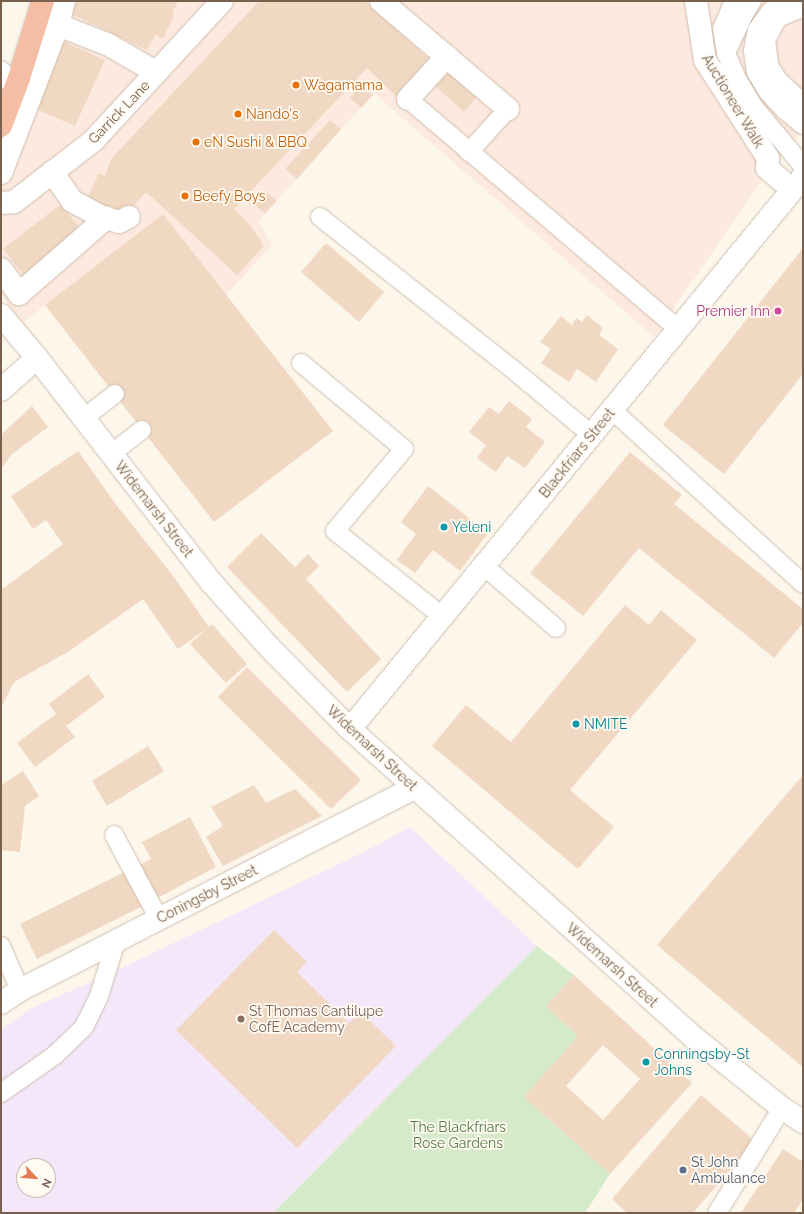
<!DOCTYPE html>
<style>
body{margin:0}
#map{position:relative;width:804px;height:1214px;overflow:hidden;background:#fcf6eb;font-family:Raleway,sans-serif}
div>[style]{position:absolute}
.commercial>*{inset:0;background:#fce9df}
.education>*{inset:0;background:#f3e7f9}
.green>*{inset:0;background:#d5eac9}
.building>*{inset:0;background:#f1d8c3}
.roads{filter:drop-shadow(0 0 1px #cfbfb0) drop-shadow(0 0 1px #cfbfb0)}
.lane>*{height:18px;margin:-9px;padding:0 9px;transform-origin:9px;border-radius:9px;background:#fff}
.street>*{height:22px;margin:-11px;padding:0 11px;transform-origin:11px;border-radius:11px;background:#fff}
.secondary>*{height:22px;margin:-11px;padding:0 11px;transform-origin:11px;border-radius:11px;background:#fff}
.highway>*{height:22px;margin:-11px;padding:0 11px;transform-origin:11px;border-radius:11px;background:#f4bda4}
.dots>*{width:11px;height:11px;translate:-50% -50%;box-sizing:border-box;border:2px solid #fffaf2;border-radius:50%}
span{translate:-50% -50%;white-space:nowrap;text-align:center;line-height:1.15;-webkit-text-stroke:3.5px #fffaf2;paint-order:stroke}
.food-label{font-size:14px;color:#c56008}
.left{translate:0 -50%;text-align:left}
.street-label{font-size:14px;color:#785f4e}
.hotel-label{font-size:14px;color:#b23c85}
.right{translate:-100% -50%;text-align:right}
.culture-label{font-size:14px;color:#0d838f}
.education-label{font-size:14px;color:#785e54}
.park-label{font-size:14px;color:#537d45}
.service-label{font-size:14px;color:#4e5e75}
.frame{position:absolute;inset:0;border:2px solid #785f4e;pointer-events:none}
.north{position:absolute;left:16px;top:1158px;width:40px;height:40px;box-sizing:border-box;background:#fffaf2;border:1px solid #c9bcb0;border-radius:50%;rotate:116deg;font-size:11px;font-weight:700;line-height:16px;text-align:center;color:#785f4e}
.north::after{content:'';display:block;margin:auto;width:14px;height:18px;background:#e27b54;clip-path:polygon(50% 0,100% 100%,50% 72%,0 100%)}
</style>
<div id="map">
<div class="commercial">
<div style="clip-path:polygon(54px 1px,803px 1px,803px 131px,755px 190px,654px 337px,374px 93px,258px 221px,272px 245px,226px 295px,163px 214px,22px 323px,1px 294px,1px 156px)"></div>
</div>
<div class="education">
<div style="clip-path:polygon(evenodd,410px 827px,537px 946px,273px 1213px,1px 1213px,1px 1030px,32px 1008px,111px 973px,364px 852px,410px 827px,24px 1166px,48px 1166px,48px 1190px,24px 1190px,24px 1166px)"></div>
</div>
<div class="green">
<div style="clip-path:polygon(537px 946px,574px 975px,546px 1006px,578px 1036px,524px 1097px,610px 1174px,585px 1213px,273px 1213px)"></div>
</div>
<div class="building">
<div style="clip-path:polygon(74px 1px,178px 1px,172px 14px,174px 15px,163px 39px,155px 35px,147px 50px,69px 13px)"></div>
<div style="clip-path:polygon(259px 1px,366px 1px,433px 63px,400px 100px,367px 68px,234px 209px,251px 226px,264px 246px,237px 275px,146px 192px,124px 217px,86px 201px,99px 173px,105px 176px,111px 159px)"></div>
<div style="clip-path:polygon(62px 41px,105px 60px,75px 126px,33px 108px)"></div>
<div style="clip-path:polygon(447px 65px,479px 94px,464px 112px,431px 82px)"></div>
<div style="clip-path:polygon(362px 85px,373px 95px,361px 108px,350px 98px)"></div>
<div style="clip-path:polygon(330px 120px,341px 129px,297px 179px,285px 169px)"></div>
<div style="clip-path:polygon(265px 191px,277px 201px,265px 213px,254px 204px)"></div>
<div style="clip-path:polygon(61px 204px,83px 233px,26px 278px,3px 249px)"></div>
<div style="clip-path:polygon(163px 214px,333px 431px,214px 522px,45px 305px)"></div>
<div style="clip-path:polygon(326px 243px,384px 292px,359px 322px,301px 272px)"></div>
<div style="clip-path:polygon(803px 248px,803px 374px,724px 474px,663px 425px)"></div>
<div style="clip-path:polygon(587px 315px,603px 328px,599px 335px,618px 349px,596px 382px,577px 369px,569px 382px,541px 363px,551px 349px,540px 342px,561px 316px,572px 325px,576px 318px,582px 322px)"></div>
<div style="clip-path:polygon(509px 401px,532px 419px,526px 427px,545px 442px,525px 468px,507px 456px,496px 472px,477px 458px,486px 445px,469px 432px,489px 407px,499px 414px)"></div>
<div style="clip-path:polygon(32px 406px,48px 427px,12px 454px,1px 469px,1px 435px)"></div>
<div style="clip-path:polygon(78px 451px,117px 506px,174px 577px,209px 627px,178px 649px,143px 599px,71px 650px,14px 682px,1px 708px,1px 587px,4px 588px,63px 544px,46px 520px,33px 529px,11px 496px)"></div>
<div style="clip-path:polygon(630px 452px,682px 495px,674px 504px,803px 609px,803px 623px,774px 658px,639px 548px,583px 616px,530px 573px)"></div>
<div style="clip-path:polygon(428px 486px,488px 533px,460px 571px,433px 550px,415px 573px,397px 560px,416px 534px,401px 522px)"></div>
<div style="clip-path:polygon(261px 533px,295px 567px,308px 554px,319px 566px,306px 579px,381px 659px,347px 692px,227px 567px)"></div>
<div style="clip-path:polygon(625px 605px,649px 625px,661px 610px,697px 640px,570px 790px,614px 827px,578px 869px,432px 746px,466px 705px,511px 742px)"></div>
<div style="clip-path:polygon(212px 624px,247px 664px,226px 683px,190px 644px)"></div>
<div style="clip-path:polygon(247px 667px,361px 780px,331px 809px,218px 697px)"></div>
<div style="clip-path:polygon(88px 674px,105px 697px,66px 726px,75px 737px,35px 767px,17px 743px,56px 714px,49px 704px)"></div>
<div style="clip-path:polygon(148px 746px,164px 771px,107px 806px,92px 781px)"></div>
<div style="clip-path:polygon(23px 771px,39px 796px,25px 806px,20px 852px,1px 850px,1px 785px)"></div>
<div style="clip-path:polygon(803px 775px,803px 1067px,657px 945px)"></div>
<div style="clip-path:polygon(254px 785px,266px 803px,295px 789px,322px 816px,223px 866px,206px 837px,223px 826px,211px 807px)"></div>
<div style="clip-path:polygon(190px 817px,216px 867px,133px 911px,37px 959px,20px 924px,151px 859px,142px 842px)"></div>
<div style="clip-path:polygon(274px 930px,307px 962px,297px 972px,349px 1023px,361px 1012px,396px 1046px,297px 1148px,176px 1030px)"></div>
<div style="clip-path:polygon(evenodd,574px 975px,692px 1083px,610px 1174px,524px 1097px,578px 1036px,546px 1006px,574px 975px,603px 1045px,640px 1079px,603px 1120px,566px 1086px,603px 1045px)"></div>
<div style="clip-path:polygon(701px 1095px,755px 1141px,693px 1213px,627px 1213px,612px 1199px)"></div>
<div style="clip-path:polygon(783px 1149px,803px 1162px,803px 1199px,794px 1213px,741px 1213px)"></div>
</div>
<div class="roads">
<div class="lane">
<div style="left:752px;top:1px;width:15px;rotate:122deg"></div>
<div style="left:744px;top:14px;width:43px;rotate:114.8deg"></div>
<div style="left:726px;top:53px;width:28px;rotate:67deg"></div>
<div style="left:737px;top:79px;width:31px;rotate:59deg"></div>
<div style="left:753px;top:106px;width:78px;rotate:50.2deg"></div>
<div style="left:783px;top:1px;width:17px;rotate:140deg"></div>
<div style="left:770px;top:12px;width:22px;rotate:126deg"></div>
<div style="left:757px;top:30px;width:21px;rotate:101deg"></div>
<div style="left:753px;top:51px;width:21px;rotate:82deg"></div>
<div style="left:756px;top:72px;width:23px;rotate:59deg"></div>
<div style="left:768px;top:92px;width:25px;rotate:47deg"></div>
<div style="left:785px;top:110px;width:23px;rotate:40deg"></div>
<div style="left:803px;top:9px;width:7px;rotate:172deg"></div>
<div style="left:796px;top:10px;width:20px;rotate:156deg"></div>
<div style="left:778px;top:18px;width:25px;rotate:119deg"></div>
<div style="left:766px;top:40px;width:26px;rotate:83deg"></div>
<div style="left:769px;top:66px;width:17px;rotate:57deg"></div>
<div style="left:778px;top:80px;width:34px;rotate:43deg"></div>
<div style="left:726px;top:53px;width:24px;rotate:-99deg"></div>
<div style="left:722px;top:29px;width:30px;rotate:-67deg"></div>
<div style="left:1px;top:70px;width:7px;rotate:45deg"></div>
<div style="left:6px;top:75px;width:17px;rotate:62deg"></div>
<div style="left:408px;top:99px;width:355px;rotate:40.4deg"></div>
<div style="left:469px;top:152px;width:58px;rotate:-47.8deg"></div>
<div style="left:320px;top:217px;width:250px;rotate:38.3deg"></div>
<div style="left:516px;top:372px;width:99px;rotate:39.7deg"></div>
<div style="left:301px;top:363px;width:134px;rotate:39.9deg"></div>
<div style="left:404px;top:449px;width:107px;rotate:130.1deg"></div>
<div style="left:335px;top:531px;width:138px;rotate:38.5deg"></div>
<div style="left:612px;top:410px;width:258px;rotate:42.3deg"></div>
<div style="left:84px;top:418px;width:39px;rotate:-38deg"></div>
<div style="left:111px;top:454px;width:39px;rotate:-38deg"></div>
<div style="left:484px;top:566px;width:95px;rotate:40.7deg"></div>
<div style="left:114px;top:835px;width:95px;rotate:61.8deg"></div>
<div style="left:1px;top:946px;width:48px;rotate:66.6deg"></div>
<div style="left:1px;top:1093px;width:66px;rotate:-35.1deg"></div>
<div style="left:55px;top:1055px;width:40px;rotate:-44deg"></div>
<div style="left:84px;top:1027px;width:34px;rotate:-64deg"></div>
<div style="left:99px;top:996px;width:58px;rotate:-72.8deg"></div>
<div style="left:717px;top:1213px;width:123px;rotate:-58.2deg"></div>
</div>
<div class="street">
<div style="left:381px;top:1px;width:167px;rotate:40.4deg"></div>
<div style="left:696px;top:1px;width:60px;rotate:81.3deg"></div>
<div style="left:705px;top:60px;width:117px;rotate:57.3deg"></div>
<div style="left:768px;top:158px;width:10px;rotate:96deg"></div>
<div style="left:767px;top:168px;width:33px;rotate:41deg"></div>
<div style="left:58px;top:25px;width:25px;rotate:-76deg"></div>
<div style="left:408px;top:99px;width:58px;rotate:-47.8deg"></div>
<div style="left:52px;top:172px;width:35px;rotate:55deg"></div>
<div style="left:72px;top:201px;width:34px;rotate:28deg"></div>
<div style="left:102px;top:217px;width:18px;rotate:16deg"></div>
<div style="left:119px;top:222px;width:11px;rotate:-27deg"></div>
<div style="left:1px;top:173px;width:159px;rotate:-68.9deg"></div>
<div style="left:58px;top:25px;width:55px;rotate:21.4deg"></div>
<div style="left:109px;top:45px;width:54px;rotate:29.9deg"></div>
<div style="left:1px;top:203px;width:13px;rotate:-4deg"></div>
<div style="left:14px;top:202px;width:100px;rotate:-37.7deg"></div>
<div style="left:93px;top:141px;width:190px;rotate:-47.3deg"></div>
<div style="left:1px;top:269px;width:31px;rotate:54deg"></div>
<div style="left:19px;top:294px;width:116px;rotate:-41.1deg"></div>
<div style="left:1px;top:390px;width:48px;rotate:-41.6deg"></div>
<div style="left:1px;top:1003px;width:23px;rotate:-34deg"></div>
<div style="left:20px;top:990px;width:108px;rotate:-27deg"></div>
<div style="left:116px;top:941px;width:335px;rotate:-27.2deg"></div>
</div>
<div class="secondary">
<div style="left:1px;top:315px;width:56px;rotate:50.1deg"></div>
<div style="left:37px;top:358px;width:284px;rotate:52.2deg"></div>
<div style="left:211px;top:582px;width:87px;rotate:48.3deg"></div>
<div style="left:269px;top:647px;width:115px;rotate:45.4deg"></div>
<div style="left:350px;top:729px;width:460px;rotate:41.9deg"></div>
<div style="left:692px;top:1036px;width:115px;rotate:38.7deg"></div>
<div style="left:782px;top:1108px;width:25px;rotate:34deg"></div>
<div style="left:350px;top:729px;width:714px;rotate:-50.63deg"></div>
</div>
<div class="highway">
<div style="left:1px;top:126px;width:51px;rotate:-69.4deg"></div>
<div style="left:19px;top:78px;width:81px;rotate:-72.7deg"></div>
</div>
</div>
<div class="dots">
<div style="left:296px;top:85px;background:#e8710a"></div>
<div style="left:238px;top:114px;background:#e8710a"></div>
<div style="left:196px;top:142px;background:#e8710a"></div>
<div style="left:185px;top:196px;background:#e8710a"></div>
<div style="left:778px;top:311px;background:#d1479c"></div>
<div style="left:444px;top:527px;background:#0f9aa8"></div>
<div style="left:576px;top:724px;background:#0f9aa8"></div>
<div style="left:241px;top:1019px;background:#8d6e63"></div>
<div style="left:646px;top:1062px;background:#0f9aa8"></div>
<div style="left:683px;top:1170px;background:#5c6f8a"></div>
</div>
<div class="food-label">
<span class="left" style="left:304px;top:85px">Wagamama</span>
<span class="left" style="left:246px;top:114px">Nando's</span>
<span class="left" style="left:204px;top:142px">eN Sushi &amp; BBQ</span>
<span class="left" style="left:193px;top:196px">Beefy Boys</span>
</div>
<div class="street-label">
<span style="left:733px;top:101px;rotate:59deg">Auctioneer Walk</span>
<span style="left:119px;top:112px;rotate:-46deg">Garrick Lane</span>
<span style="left:577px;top:453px;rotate:-51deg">Blackfriars Street</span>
<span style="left:154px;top:509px;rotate:52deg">Widemarsh Street</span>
<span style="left:372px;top:748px;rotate:43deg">Widemarsh Street</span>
<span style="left:207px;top:894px;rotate:-27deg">Coningsby Street</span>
<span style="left:612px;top:965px;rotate:42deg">Widemarsh Street</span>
</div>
<div class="hotel-label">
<span class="right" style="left:770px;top:311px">Premier Inn</span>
</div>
<div class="culture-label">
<span class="left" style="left:452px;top:527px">Yeleni</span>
<span class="left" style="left:584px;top:724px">NMITE</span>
<span class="left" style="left:654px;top:1062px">Conningsby-St<br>Johns</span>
</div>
<div class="education-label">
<span class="left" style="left:249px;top:1019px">St Thomas Cantilupe<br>CofE Academy</span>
</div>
<div class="park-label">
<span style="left:458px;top:1135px">The Blackfriars<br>Rose Gardens</span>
</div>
<div class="service-label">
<span class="left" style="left:691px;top:1170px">St John<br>Ambulance</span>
</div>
<div class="frame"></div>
<div class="north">N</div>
</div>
